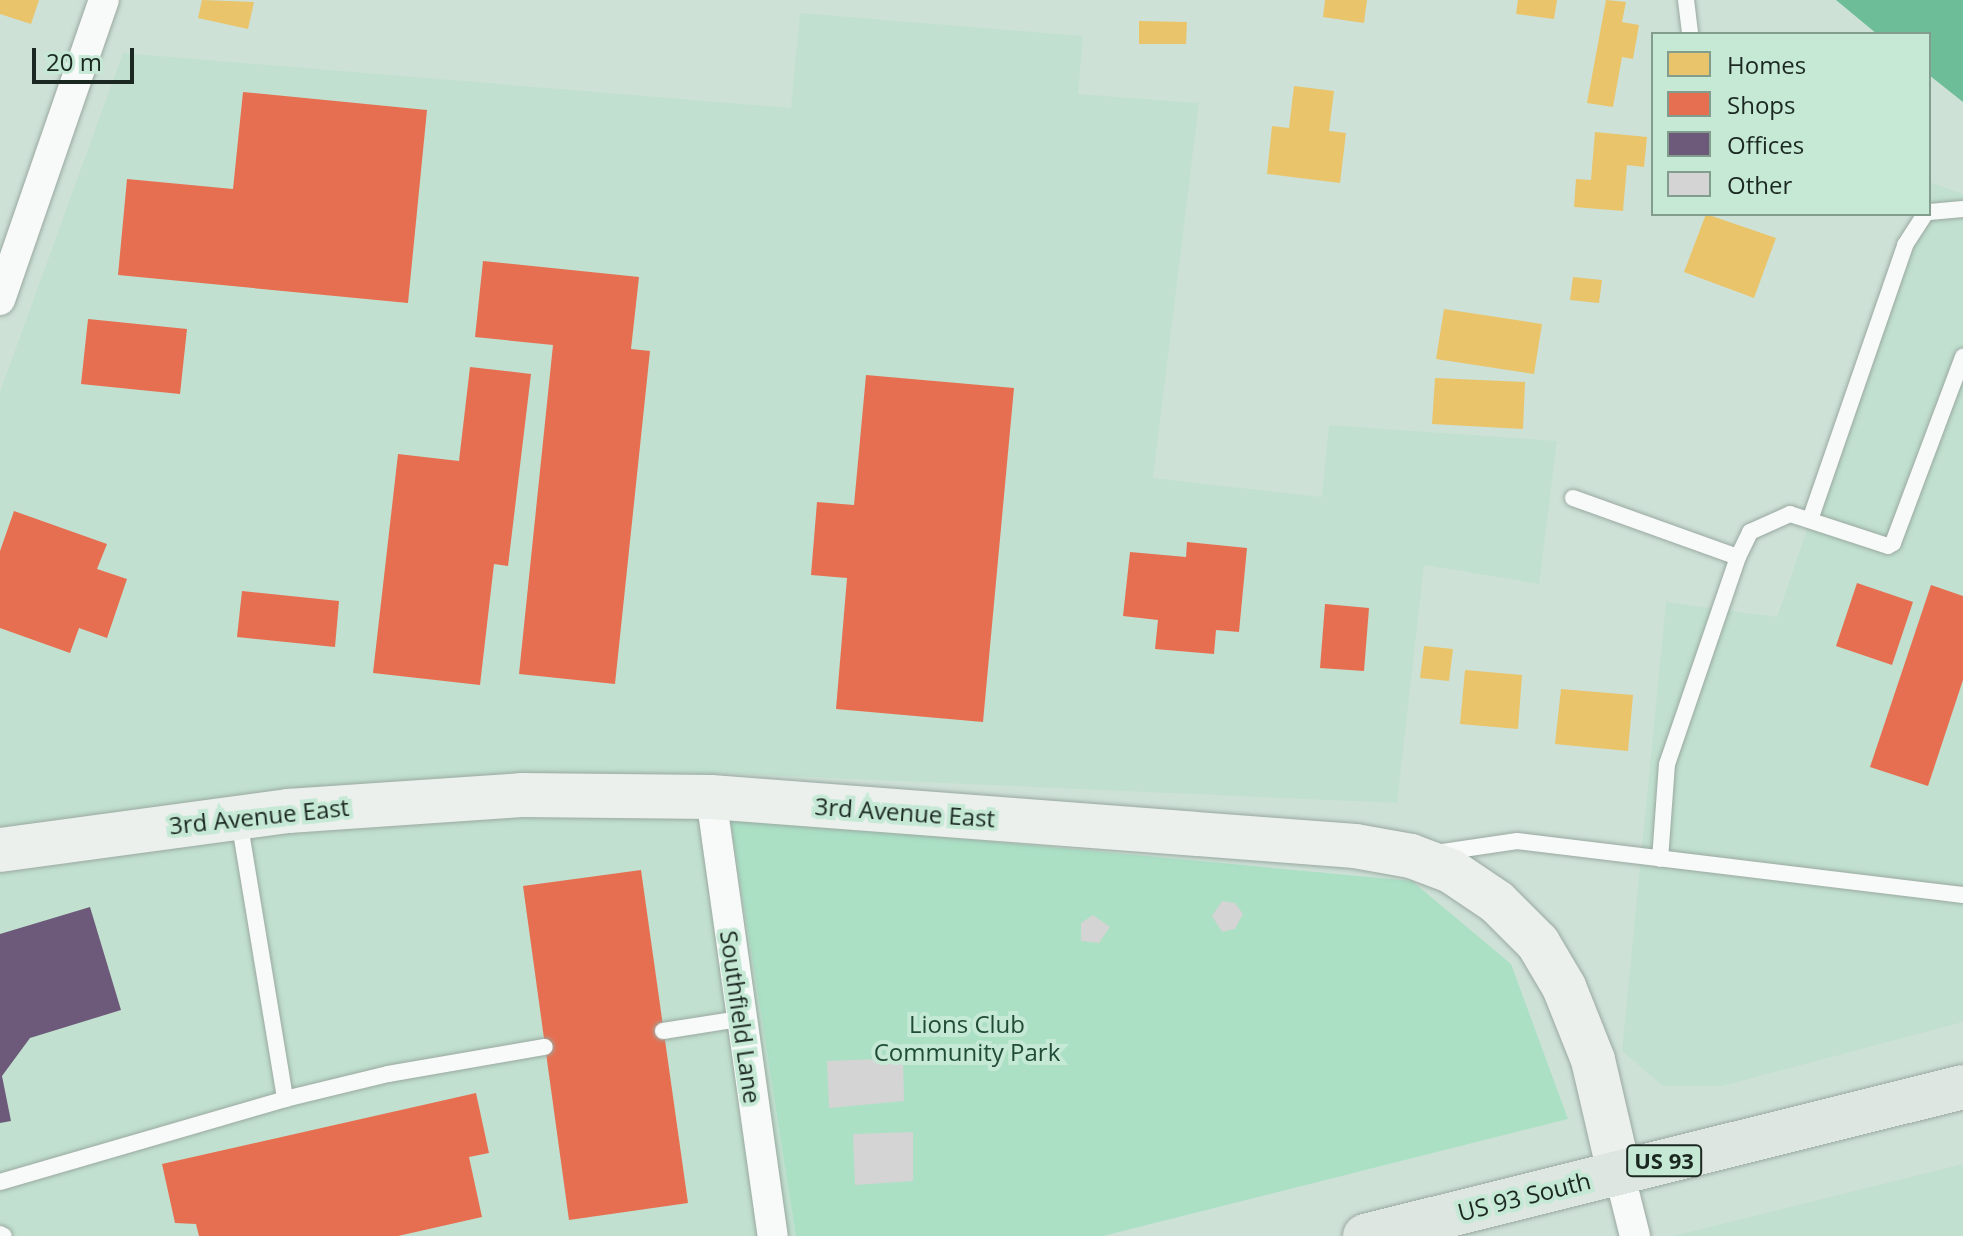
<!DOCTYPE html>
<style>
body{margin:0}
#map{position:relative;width:1963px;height:1236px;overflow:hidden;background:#cee1d7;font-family:"Open Sans",sans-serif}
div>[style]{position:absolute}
.built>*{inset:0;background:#c1e0cf}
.green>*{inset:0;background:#abe0c5}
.water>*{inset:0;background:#6ebd99}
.homes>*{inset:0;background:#e9c46a}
.shops>*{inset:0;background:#e76f51}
.offices>*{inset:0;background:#6d597a}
.building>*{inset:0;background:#d3d4d3}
.roads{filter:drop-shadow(0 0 2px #9aa9a1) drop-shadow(0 0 2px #9aa9a1)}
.lane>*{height:16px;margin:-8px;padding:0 8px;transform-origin:8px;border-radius:8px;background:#f8faf9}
.street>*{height:30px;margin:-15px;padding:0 15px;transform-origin:15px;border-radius:15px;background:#f8faf9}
.secondary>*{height:44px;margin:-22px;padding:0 22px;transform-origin:22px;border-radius:22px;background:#ebf0ed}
.primary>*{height:44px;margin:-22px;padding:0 22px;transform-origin:22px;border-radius:22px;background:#dee6e2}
span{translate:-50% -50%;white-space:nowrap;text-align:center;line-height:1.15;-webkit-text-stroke:8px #c6e9d6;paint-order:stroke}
.shield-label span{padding:2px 6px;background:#c6e9d6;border:2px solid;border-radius:6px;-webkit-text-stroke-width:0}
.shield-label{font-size:22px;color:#1b2821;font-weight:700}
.street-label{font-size:24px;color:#1b2821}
.park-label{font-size:24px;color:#1f4b37}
.legend{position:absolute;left:1651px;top:32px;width:280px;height:184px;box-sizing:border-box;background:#c6e9d6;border:2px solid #829c8e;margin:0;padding:10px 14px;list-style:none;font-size:24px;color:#1b2821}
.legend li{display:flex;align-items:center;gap:16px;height:40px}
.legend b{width:40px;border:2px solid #829c8e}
.scale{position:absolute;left:32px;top:48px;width:102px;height:36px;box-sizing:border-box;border:4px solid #1b2821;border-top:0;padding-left:10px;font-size:24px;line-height:28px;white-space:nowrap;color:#1b2821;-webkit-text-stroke:6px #c6e9d6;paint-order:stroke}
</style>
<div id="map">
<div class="built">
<div style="clip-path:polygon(800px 13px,1083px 36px,1078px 94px,1199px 103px,1153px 478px,1322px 497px,1329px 425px,1557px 441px,1539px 584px,1424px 565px,1397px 803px,716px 773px,730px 817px,796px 1236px,0 1236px,0 392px,123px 53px,791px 108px)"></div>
<div style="clip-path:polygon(1929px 182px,1963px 194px,1963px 1022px,1722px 1086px,1663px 1086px,1622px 1051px,1666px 602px,1777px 617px,1915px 214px,1929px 214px)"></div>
<div style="clip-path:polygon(1963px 1164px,1963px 1236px,1673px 1236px)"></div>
</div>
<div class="green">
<div style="clip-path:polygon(730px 817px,1412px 881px,1511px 964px,1568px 1119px,1103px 1236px,796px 1236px)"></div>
</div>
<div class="water">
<div style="clip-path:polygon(1836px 0,1963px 0,1963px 102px,1929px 75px,1929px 34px,1877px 34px)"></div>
</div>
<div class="homes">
<div style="clip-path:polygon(0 0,39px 0,31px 24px,0 14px)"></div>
<div style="clip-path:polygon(202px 0,254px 2px,248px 29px,198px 18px)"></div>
<div style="clip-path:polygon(1325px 0,1367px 0,1364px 23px,1323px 17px)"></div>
<div style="clip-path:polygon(1518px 0,1557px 0,1554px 19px,1516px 14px)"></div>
<div style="clip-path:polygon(1606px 0,1626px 2px,1622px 22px,1639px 25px,1633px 59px,1622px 57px,1613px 107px,1587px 103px)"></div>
<div style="clip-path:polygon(1139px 21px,1187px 22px,1186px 44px,1139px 44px)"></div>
<div style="clip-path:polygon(1294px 86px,1334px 91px,1329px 131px,1346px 133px,1340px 183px,1267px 174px,1272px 126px,1289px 128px)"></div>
<div style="clip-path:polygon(1595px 132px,1647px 137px,1644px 167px,1627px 165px,1623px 211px,1574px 207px,1576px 179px,1591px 180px)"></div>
<div style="clip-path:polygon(1706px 214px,1776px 238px,1754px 298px,1684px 272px)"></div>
<div style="clip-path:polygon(1573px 277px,1602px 280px,1599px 303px,1570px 300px)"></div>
<div style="clip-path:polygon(1444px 309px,1542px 324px,1534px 374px,1436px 359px)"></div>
<div style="clip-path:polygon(1435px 378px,1525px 382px,1523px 429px,1432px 424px)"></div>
<div style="clip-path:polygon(1424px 646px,1453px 649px,1449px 681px,1420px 678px)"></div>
<div style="clip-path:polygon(1465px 670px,1522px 675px,1518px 729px,1460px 724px)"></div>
<div style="clip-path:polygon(1561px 689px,1633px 695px,1628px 751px,1555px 744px)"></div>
</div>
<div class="shops">
<div style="clip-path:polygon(243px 92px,427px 110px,408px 303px,118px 275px,127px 179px,233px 189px)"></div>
<div style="clip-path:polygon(483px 261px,639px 277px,631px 349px,650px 351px,615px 684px,519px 674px,553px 345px,475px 337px)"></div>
<div style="clip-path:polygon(88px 319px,187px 329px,180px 394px,81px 384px)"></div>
<div style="clip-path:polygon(470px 367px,531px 374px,508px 566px,494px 564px,480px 685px,373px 673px,398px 454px,459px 461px)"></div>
<div style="clip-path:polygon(866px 375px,1014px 388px,983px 722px,836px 709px,847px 578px,811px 575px,817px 502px,854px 505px)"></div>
<div style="clip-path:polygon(14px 511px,107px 544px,97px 569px,127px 579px,107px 638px,79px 628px,70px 653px,0 628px,0 551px)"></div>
<div style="clip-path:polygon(1187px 542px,1247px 548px,1239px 632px,1216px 630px,1214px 654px,1155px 649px,1158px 620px,1123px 616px,1130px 552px,1186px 557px)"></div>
<div style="clip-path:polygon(1857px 583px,1913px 602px,1892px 665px,1836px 646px)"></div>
<div style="clip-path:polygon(1931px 585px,1963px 596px,1963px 680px,1928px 786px,1870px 767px)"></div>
<div style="clip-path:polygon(242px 591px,339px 601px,335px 647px,237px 637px)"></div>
<div style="clip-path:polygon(1325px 604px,1369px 608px,1364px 671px,1320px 668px)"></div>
<div style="clip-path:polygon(641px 870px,688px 1203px,569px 1220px,523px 886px)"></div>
<div style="clip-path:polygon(476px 1093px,489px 1153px,469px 1157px,482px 1217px,398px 1236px,199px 1236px,196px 1224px,175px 1223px,162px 1164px)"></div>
</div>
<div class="offices">
<div style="clip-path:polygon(90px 907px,121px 1010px,30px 1038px,2px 1076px,11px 1121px,0 1123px,0 934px)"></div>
</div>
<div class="building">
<div style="clip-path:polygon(1222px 901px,1235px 903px,1243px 914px,1235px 929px,1222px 932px,1212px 916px)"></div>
<div style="clip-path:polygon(1093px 915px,1110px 927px,1099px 943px,1081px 941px,1081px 923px)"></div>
<div style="clip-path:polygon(903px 1058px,904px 1101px,829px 1108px,827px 1061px)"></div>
<div style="clip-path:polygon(913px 1132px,913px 1181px,855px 1185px,853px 1134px)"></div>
</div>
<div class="roads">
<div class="lane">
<div style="left:1686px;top:0;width:34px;rotate:83deg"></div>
<div style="left:1929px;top:212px;width:34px;rotate:-5deg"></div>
<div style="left:1573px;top:498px;width:175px;rotate:19.7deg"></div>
<div style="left:1738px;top:557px;width:219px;rotate:108.9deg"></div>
<div style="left:1667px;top:764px;width:95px;rotate:94.2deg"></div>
<div style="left:1810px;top:520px;width:291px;rotate:-70.9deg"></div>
<div style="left:1905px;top:245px;width:37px;rotate:-57deg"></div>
<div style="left:1738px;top:557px;width:28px;rotate:-64deg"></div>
<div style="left:1750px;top:532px;width:44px;rotate:-24.2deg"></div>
<div style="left:1790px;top:514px;width:103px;rotate:18.1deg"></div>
<div style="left:1888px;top:546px;width:6px;rotate:-31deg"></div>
<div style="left:1893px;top:543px;width:199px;rotate:-69.4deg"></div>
<div style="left:239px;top:820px;width:283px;rotate:80.6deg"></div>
<div style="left:1436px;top:853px;width:82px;rotate:-8.4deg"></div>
<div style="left:1517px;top:841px;width:449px;rotate:6.9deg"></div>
<div style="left:663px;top:1031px;width:78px;rotate:-8.9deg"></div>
<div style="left:0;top:1182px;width:297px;rotate:-16.2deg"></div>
<div style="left:285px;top:1099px;width:106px;rotate:-13.6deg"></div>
<div style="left:388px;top:1074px;width:159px;rotate:-9.8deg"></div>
<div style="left:0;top:1234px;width:4px;rotate:27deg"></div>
</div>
<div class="street">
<div style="left:0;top:300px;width:318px;rotate:-70.9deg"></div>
<div style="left:711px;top:797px;width:443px;rotate:82deg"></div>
<div style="left:1619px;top:1172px;width:66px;rotate:76deg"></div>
</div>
<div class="secondary">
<div style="left:0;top:850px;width:291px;rotate:-7.7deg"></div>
<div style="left:288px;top:811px;width:234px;rotate:-3.9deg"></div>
<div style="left:521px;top:795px;width:190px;rotate:0.6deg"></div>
<div style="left:711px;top:797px;width:646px;rotate:4.35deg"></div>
<div style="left:1355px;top:846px;width:57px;rotate:10.1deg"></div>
<div style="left:1411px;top:856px;width:43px;rotate:20.6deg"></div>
<div style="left:1451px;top:871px;width:55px;rotate:34deg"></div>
<div style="left:1497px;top:902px;width:58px;rotate:45deg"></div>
<div style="left:1538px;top:943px;width:51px;rotate:59.4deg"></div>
<div style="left:1564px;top:987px;width:79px;rotate:68.3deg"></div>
<div style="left:1593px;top:1060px;width:115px;rotate:76.9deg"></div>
</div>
<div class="primary">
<div style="left:1365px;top:1236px;width:616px;rotate:-13.99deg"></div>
</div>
</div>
<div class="shield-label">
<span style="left:1664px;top:1161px">US 93</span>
</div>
<div class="street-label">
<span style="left:905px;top:812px;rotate:4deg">3rd Avenue East</span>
<span style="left:259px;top:816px;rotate:-6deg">3rd Avenue East</span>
<span style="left:741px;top:1017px;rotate:82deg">Southfield Lane</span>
<span style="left:1524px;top:1196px;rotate:-14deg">US 93 South</span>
</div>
<div class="park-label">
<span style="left:967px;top:1038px">Lions Club<br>Community Park</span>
</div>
<ul class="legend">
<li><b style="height:22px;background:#e9c46a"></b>Homes</li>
<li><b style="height:22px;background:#e76f51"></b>Shops</li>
<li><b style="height:22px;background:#6d597a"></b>Offices</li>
<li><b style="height:22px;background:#d3d4d3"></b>Other</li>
</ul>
<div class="scale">20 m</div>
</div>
